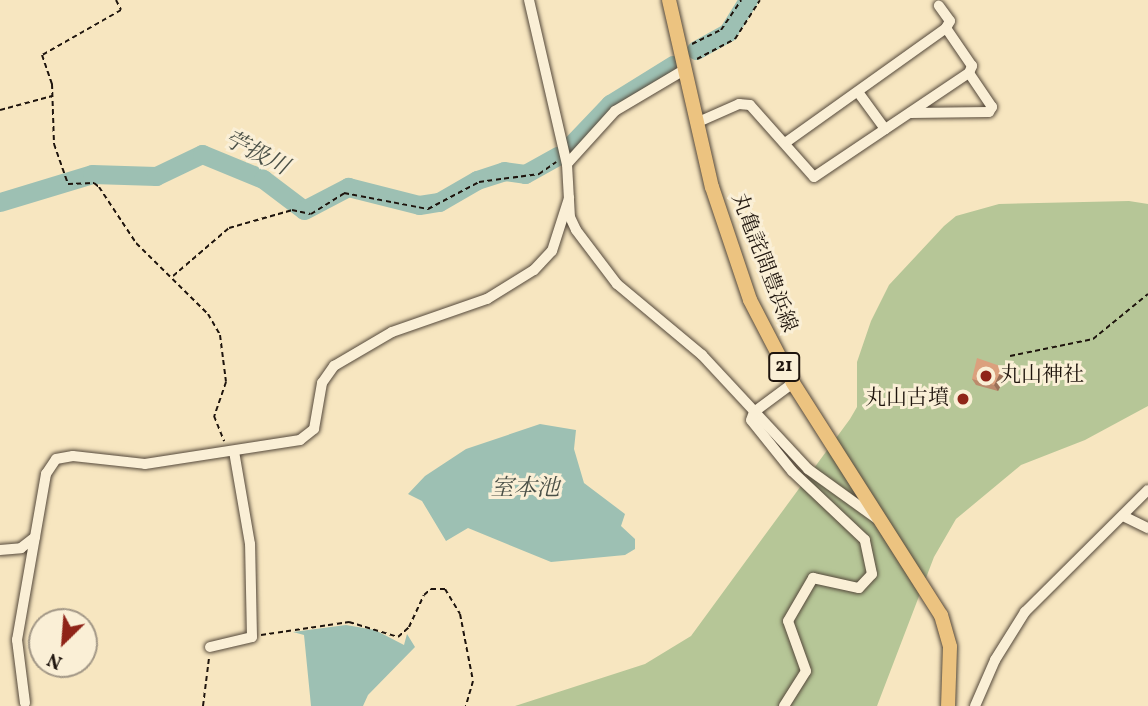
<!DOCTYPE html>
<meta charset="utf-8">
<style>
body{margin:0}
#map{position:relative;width:1148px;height:706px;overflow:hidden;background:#f7e6c0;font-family:Vollkorn,"Noto Serif JP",serif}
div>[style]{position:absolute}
.green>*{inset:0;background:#b6c697}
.water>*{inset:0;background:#9dc0b3}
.river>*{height:19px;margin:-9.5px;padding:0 9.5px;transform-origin:9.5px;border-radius:9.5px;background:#9dc0b3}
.path>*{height:2px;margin-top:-1px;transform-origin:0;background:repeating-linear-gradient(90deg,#1e140d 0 5px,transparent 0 8.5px)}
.roads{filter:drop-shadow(0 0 2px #54483a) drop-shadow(0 0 2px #54483a)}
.minor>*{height:10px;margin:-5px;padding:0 5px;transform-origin:5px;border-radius:5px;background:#faefd6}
.major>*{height:14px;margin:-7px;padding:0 7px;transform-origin:7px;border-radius:7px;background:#ecc380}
.wall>*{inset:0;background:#bc8a6c}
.shaded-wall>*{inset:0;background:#997058}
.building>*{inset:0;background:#dba07d}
.dots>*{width:19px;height:19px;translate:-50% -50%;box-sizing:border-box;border:4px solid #faefd6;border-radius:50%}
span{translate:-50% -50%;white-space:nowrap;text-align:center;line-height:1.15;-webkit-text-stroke:6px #faefd6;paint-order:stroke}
.shield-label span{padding:2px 5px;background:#faefd6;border:2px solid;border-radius:5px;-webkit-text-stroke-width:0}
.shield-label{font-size:19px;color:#1e140d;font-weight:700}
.street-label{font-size:21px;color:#1e140d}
.poi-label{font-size:21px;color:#1e140d}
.left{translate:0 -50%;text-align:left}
.right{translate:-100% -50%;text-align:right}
.water-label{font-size:23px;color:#4a5047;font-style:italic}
.north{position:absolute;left:28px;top:608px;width:70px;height:70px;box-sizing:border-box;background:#faefd6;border:2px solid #a29786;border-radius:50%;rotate:205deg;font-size:19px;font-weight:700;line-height:28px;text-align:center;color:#1e140d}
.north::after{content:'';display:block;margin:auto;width:24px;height:32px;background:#8f2418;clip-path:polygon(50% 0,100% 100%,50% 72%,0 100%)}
</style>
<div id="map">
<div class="green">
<div style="clip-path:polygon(1129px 201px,1148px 204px,1148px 406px,1085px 440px,1021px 465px,956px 519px,934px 557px,877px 706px,515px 706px,645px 664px,691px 636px,850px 419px,857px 407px,857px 362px,871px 321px,889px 285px,944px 226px,956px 216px,999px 204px)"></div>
</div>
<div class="water">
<div style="clip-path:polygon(540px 424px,576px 430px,574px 449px,584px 483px,625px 514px,621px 526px,635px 539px,635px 549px,625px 555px,551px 562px,468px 528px,446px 541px,422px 501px,408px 494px,425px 476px,466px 449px)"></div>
<div style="clip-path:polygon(346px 625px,375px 630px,404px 645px,407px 634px,415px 647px,368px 695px,363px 706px,311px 706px,304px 635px,293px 632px)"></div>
</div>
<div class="river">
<div style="left:696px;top:50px;width:37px;rotate:-29deg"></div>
<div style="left:728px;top:32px;width:38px;rotate:-58deg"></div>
<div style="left:571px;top:145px;width:57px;rotate:-46.4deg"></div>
<div style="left:610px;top:104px;width:74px;rotate:-31.8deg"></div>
<div style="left:0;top:202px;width:96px;rotate:-16.9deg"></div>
<div style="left:92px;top:174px;width:64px;rotate:1.8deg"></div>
<div style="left:156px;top:176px;width:51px;rotate:-25.6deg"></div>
<div style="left:202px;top:154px;width:66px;rotate:22.3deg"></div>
<div style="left:263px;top:179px;width:51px;rotate:37.1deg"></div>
<div style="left:304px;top:210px;width:50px;rotate:-27.6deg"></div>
<div style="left:348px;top:187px;width:73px;rotate:14.2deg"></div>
<div style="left:419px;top:205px;width:20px;rotate:-9deg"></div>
<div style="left:439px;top:202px;width:44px;rotate:-30.1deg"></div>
<div style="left:477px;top:180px;width:28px;rotate:-18deg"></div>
<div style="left:504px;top:171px;width:21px;rotate:8deg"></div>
<div style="left:525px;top:174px;width:37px;rotate:-29deg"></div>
</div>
<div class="path">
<div style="left:116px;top:0;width:11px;rotate:63deg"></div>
<div style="left:121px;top:10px;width:91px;rotate:150.3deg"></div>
<div style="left:42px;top:55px;width:31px;rotate:71deg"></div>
<div style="left:52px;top:84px;width:60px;rotate:88.1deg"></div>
<div style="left:54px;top:144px;width:42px;rotate:70.7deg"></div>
<div style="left:68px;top:184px;width:26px;rotate:-2deg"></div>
<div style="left:94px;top:183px;width:6px;rotate:39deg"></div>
<div style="left:99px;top:187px;width:67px;rotate:56.5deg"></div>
<div style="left:136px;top:243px;width:101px;rotate:44.6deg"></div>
<div style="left:208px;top:314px;width:24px;rotate:60deg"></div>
<div style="left:220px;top:335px;width:47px;rotate:82.7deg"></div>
<div style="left:226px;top:382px;width:36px;rotate:109deg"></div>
<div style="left:214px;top:416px;width:27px;rotate:68deg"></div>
<div style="left:692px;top:44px;width:32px;rotate:-26deg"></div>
<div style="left:721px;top:30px;width:36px;rotate:-56deg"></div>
<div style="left:697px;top:59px;width:43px;rotate:-27.8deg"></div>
<div style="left:735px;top:39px;width:46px;rotate:-57.3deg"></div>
<div style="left:0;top:110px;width:54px;rotate:-15.1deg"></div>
<div style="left:173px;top:276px;width:74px;rotate:-40.6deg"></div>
<div style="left:229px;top:228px;width:66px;rotate:-15.9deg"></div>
<div style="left:292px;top:210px;width:19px;rotate:12deg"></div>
<div style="left:311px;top:214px;width:39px;rotate:-32deg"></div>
<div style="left:344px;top:193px;width:86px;rotate:10.8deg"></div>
<div style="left:428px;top:209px;width:58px;rotate:-27.9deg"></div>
<div style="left:479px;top:182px;width:61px;rotate:-7.6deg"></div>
<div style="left:539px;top:174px;width:21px;rotate:-35deg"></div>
<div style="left:1010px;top:356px;width:85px;rotate:-11.6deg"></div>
<div style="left:1093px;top:339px;width:71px;rotate:-39.3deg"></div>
<div style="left:261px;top:635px;width:89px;rotate:-8.4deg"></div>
<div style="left:349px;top:622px;width:51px;rotate:17deg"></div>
<div style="left:398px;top:637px;width:15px;rotate:-42deg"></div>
<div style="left:409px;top:627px;width:35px;rotate:-65deg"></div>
<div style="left:424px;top:595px;width:9px;rotate:-41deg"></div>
<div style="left:431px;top:589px;width:14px"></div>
<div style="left:445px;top:589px;width:29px;rotate:59deg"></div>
<div style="left:460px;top:614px;width:68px;rotate:79deg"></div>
<div style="left:473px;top:681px;width:26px;rotate:106deg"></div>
<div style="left:203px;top:706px;width:48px;rotate:-82.9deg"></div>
</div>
<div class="roads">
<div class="minor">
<div style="left:529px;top:0;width:168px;rotate:77deg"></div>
<div style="left:567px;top:164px;width:53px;rotate:86.8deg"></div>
<div style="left:570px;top:217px;width:14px;rotate:65deg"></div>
<div style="left:576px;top:230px;width:68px;rotate:52.8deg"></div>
<div style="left:617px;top:284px;width:111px;rotate:39.9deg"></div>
<div style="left:702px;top:355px;width:156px;rotate:47.1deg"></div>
<div style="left:808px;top:469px;width:89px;rotate:35.8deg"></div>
<div style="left:858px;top:92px;width:46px;rotate:53.9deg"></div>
<div style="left:910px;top:113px;width:79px;rotate:-0.7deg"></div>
<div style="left:989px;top:112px;width:6px;rotate:-59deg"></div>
<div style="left:992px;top:107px;width:41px;rotate:-124.1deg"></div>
<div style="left:696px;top:123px;width:47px;rotate:-23.8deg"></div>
<div style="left:739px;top:104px;width:11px;rotate:5deg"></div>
<div style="left:750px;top:105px;width:96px;rotate:48.4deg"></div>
<div style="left:814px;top:177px;width:187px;rotate:-33.9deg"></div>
<div style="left:969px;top:73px;width:8px;rotate:-67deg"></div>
<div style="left:972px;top:66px;width:46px;rotate:-124.4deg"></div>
<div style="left:946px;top:28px;width:8px;rotate:-60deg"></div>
<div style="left:950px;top:21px;width:19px;rotate:-126deg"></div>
<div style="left:785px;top:143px;width:198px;rotate:-35.5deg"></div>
<div style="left:567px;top:164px;width:72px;rotate:-47.8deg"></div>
<div style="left:615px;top:111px;width:80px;rotate:-30.7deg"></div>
<div style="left:1123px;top:516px;width:28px;rotate:26deg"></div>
<div style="left:0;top:550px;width:21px;rotate:-5deg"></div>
<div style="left:21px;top:548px;width:18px;rotate:-38deg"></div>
<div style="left:210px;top:647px;width:43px;rotate:-13.4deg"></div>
<div style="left:252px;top:637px;width:93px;rotate:-91.2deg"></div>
<div style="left:250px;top:544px;width:94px;rotate:-99.8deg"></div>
<div style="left:25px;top:703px;width:64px;rotate:-97.2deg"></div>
<div style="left:17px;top:640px;width:169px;rotate:-80.1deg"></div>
<div style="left:46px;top:474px;width:18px;rotate:-56deg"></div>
<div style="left:56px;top:459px;width:17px;rotate:-10deg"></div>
<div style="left:73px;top:456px;width:72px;rotate:6.3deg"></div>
<div style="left:145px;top:464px;width:157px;rotate:-8.8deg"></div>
<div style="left:300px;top:440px;width:18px;rotate:-38deg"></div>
<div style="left:314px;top:429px;width:47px;rotate:-80.1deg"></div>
<div style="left:322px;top:383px;width:21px;rotate:-55deg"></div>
<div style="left:334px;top:366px;width:67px;rotate:-30.4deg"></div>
<div style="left:392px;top:332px;width:101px;rotate:-19.2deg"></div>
<div style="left:487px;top:299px;width:55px;rotate:-31.7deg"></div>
<div style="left:534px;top:270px;width:26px;rotate:-47deg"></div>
<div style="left:552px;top:251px;width:56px;rotate:-72.2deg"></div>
<div style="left:784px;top:706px;width:41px;rotate:-57.8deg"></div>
<div style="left:806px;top:671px;width:53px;rotate:-109.8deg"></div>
<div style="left:788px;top:621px;width:50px;rotate:-59.8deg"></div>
<div style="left:813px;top:578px;width:47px;rotate:12.3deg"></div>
<div style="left:859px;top:588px;width:19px;rotate:-47deg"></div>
<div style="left:872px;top:574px;width:35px;rotate:-102deg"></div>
<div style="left:865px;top:540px;width:100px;rotate:-136.6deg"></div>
<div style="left:792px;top:471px;width:65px;rotate:-128.8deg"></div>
<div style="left:751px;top:420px;width:9px;rotate:-69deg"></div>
<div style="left:754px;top:412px;width:49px;rotate:-36.6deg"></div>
<div style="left:975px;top:706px;width:50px;rotate:-66.5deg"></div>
<div style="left:995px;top:660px;width:57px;rotate:-58deg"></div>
<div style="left:1025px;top:612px;width:173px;rotate:-44.8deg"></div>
</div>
<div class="major">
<div style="left:669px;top:0;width:192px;rotate:77.1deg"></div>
<div style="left:712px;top:187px;width:119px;rotate:71.4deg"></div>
<div style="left:750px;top:300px;width:93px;rotate:62.6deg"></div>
<div style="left:793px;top:383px;width:275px;rotate:57.5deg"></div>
<div style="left:941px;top:615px;width:33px;rotate:74deg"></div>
<div style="left:950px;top:647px;width:59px;rotate:91.9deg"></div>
</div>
</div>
<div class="wall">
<div style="clip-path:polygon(1003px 367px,1007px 373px,998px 391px,976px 385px,972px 379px)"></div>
</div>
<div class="shaded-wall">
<div style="clip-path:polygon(1003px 367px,1007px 373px,998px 391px,994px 385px)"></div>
</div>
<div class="building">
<div style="clip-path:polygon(977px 358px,1003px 367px,994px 385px,972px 379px)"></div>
</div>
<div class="dots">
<div style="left:986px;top:376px;background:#8f2418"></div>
<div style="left:963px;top:399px;background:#8f2418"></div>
</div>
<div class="shield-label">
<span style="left:784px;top:367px">21</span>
</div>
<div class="street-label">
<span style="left:763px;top:263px;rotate:69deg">丸亀詫間豊浜線</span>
</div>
<div class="poi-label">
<span class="left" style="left:1000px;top:376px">丸山神社</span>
<span class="right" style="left:949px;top:399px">丸山古墳</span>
</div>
<div class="water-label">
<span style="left:256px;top:154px;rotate:27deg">苧扱川</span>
<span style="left:525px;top:489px">室本池</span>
</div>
<div class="north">N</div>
</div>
